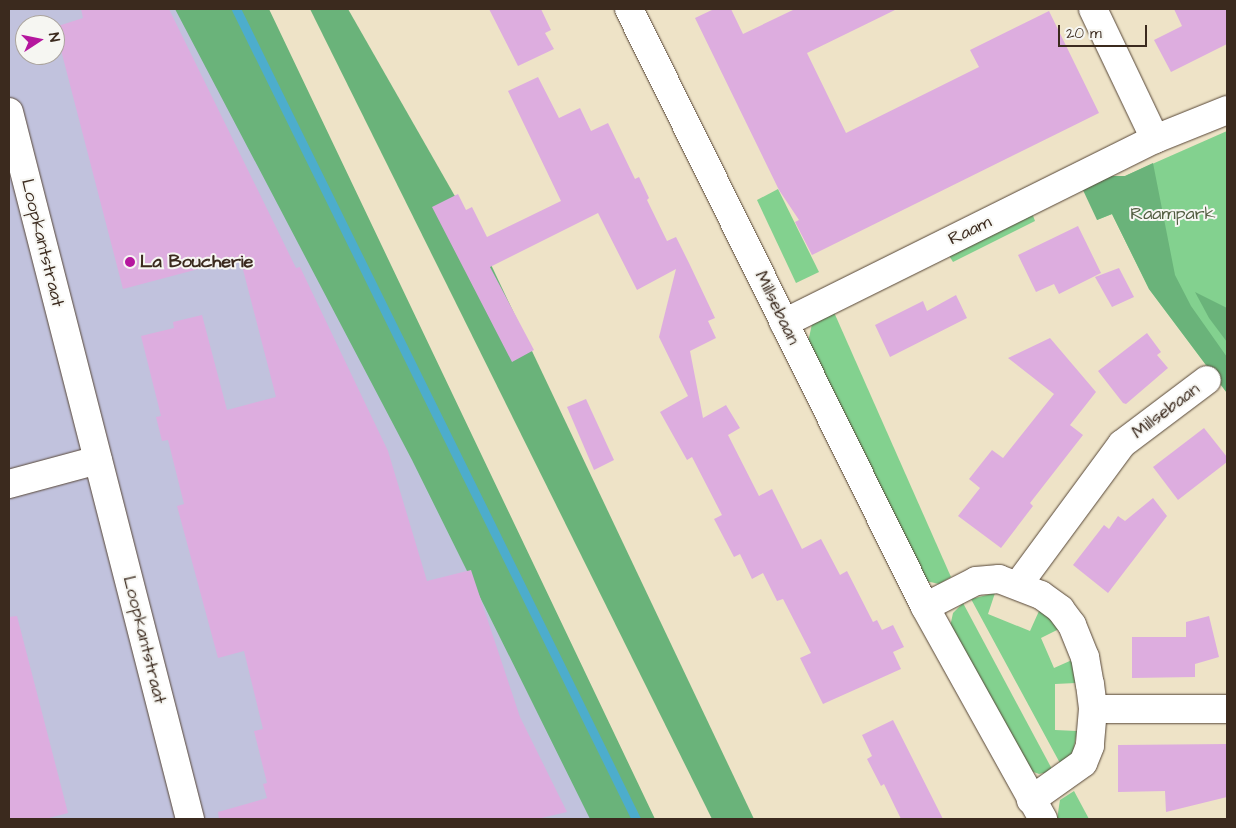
<!DOCTYPE html>
<style>
body{margin:0}
#map{position:relative;width:1236px;height:828px;overflow:hidden;background:#eee3c7;font-family:"Architects Daughter",sans-serif}
div>[style]{position:absolute}
.industrial>*{inset:0;background:#c1c2dd}
.green>*{inset:0;background:#83d18f}
.forest>*{inset:0;background:#6ab37a}
.stream>*{height:9px;margin:-4.5px;padding:0 4.5px;transform-origin:4.5px;border-radius:4.5px;background:#4dadcc}
.building>*{inset:0;background:#ddaddf}
.roads{filter:drop-shadow(0 0 1px #564637) drop-shadow(0 0 1px #564637)}
.minor>*{height:28px;margin:-14px;padding:0 14px;transform-origin:14px;border-radius:14px;background:#fff}
.dots>*{width:14px;height:14px;translate:-50% -50%;box-sizing:border-box;border:2px solid #f6f6f2;border-radius:50%}
span{translate:-50% -50%;white-space:nowrap;text-align:center;line-height:1.15;-webkit-text-stroke:4px #f6f6f2;paint-order:stroke}
.park-label{font-size:18px;color:#515c40}
.street-label{font-size:18px;color:#3b2a1e}
.poi-label{font-size:18px;color:#3b2a1e;font-weight:700}
.left{translate:0 -50%;text-align:left}
.frame{position:absolute;inset:0;border:10px solid #3b2a1e;pointer-events:none}
.north{position:absolute;left:15px;top:15px;width:50px;height:50px;box-sizing:border-box;background:#f6f6f2;border:1px solid #aba49d;border-radius:50%;rotate:79deg;font-size:14px;font-weight:700;line-height:20px;text-align:center;color:#3b2a1e}
.north::after{content:'';display:block;margin:auto;width:18px;height:22px;background:#b5179e;clip-path:polygon(50% 0,100% 100%,50% 72%,0 100%)}
.scale{position:absolute;left:1058px;top:25px;width:89px;height:22px;box-sizing:border-box;border:2px solid #3b2a1e;border-top:0;padding-left:6px;font-size:15px;line-height:18px;white-space:nowrap;color:#3b2a1e;-webkit-text-stroke:4px #f6f6f2;paint-order:stroke}
</style>
<div id="map">
<div class="industrial">
<div style="clip-path:polygon(evenodd,9px 9px,229px 9px,601px 819px,9px 819px,9px 9px,25px 25px,55px 25px,55px 55px,25px 55px,25px 25px)"></div>
</div>
<div class="green">
<div style="clip-path:polygon(1227px 131px,1227px 393px,1149px 289px,1112px 214px,1097px 220px,1106px 176px,1125px 176px)"></div>
<div style="clip-path:polygon(778px 189px,819px 272px,796px 283px,757px 200px)"></div>
<div style="clip-path:polygon(1032px 213px,1035px 221px,953px 262px,948px 254px)"></div>
<div style="clip-path:polygon(833px 310px,951px 577px,939px 584px,926px 581px,808px 342px,812px 324px)"></div>
<div style="clip-path:polygon(995px 593px,988px 614px,1030px 631px,1039px 611px,1045px 613px,1059px 629px,1041px 638px,1054px 668px,1072px 660px,1076px 683px,1055px 684px,1055px 730px,1077px 731px,1073px 753px,1061px 765px,971px 599px)"></div>
<div style="clip-path:polygon(963px 603px,1053px 771px,1039px 774px,1031px 771px,950px 627px,953px 613px)"></div>
<div style="clip-path:polygon(1074px 791px,1089px 819px,1057px 819px,1060px 800px)"></div>
</div>
<div class="forest">
<div style="clip-path:polygon(175px 9px,269px 9px,655px 819px,590px 819px,412px 460px)"></div>
<div style="clip-path:polygon(310px 9px,348px 9px,476px 233px,754px 819px,712px 819px)"></div>
<div style="clip-path:polygon(1153px 163px,1175px 275px,1191px 306px,1227px 357px,1227px 393px,1149px 289px,1112px 214px,1097px 220px,1082px 188px,1106px 176px,1125px 176px)"></div>
<div style="clip-path:polygon(1195px 292px,1227px 308px,1227px 342px,1209px 318px)"></div>
</div>
<div class="stream">
<div style="left:236px;top:9px;width:903px;rotate:63.72deg"></div>
</div>
<div class="building">
<div style="clip-path:polygon(81px 9px,169px 9px,296px 268px,300px 267px,388px 451px,427px 581px,471px 570px,520px 717px,567px 812px,537px 819px,219px 819px,218px 812px,267px 798px,263px 784px,267px 783px,254px 731px,263px 729px,244px 651px,218px 658px,177px 506px,184px 504px,168px 440px,162px 441px,156px 417px,161px 416px,141px 336px,174px 328px,173px 322px,202px 315px,227px 410px,276px 397px,240px 258px,123px 289px,55px 27px,83px 18px)"></div>
<div style="clip-path:polygon(489px 9px,541px 9px,551px 30px,545px 33px,554px 49px,518px 66px)"></div>
<div style="clip-path:polygon(714px 9px,731px 9px,743px 34px,795px 9px,897px 9px,807px 53px,846px 133px,979px 67px,970px 50px,1049px 11px,1099px 113px,812px 255px,795px 222px,799px 220px,779px 190px,695px 18px)"></div>
<div style="clip-path:polygon(1174px 9px,1227px 9px,1227px 44px,1171px 72px,1154px 40px,1182px 26px)"></div>
<div style="clip-path:polygon(538px 77px,559px 118px,580px 108px,591px 131px,608px 123px,635px 179px,639px 177px,649px 198px,647px 200px,667px 241px,676px 237px,689px 263px,715px 318px,708px 321px,716px 338px,690px 351px,703px 418px,726px 405px,740px 428px,728px 435px,759px 496px,772px 489px,802px 549px,821px 539px,840px 575px,847px 571px,873px 622px,877px 620px,882px 630px,893px 625px,904px 647px,893px 652px,901px 669px,823px 704px,800px 658px,811px 653px,783px 599px,777px 601px,763px 573px,752px 579px,740px 554px,734px 557px,714px 519px,722px 515px,692px 457px,687px 460px,660px 412px,688px 396px,659px 337px,676px 269px,637px 290px,598px 213px,490px 267px,534px 350px,512px 362px,432px 207px,458px 194px,466px 210px,472px 207px,487px 237px,561px 201px,508px 91px)"></div>
<div style="clip-path:polygon(1078px 226px,1101px 273px,1059px 294px,1054px 284px,1036px 292px,1018px 255px)"></div>
<div style="clip-path:polygon(1119px 268px,1134px 297px,1112px 307px,1095px 277px)"></div>
<div style="clip-path:polygon(956px 295px,967px 318px,890px 357px,875px 325px,923px 301px,927px 311px)"></div>
<div style="clip-path:polygon(1147px 333px,1161px 352px,1157px 355px,1168px 368px,1126px 404px,1123px 403px,1098px 371px)"></div>
<div style="clip-path:polygon(1050px 338px,1096px 392px,1070px 425px,1083px 435px,1030px 503px,1033px 506px,1001px 548px,958px 516px,980px 488px,969px 479px,992px 450px,1003px 458px,1054px 394px,1008px 358px)"></div>
<div style="clip-path:polygon(586px 399px,614px 460px,594px 470px,567px 407px)"></div>
<div style="clip-path:polygon(1204px 428px,1227px 457px,1227px 462px,1178px 500px,1153px 467px)"></div>
<div style="clip-path:polygon(1153px 498px,1167px 516px,1108px 593px,1073px 565px,1104px 525px,1109px 529px,1118px 516px,1125px 521px)"></div>
<div style="clip-path:polygon(17px 616px,68px 813px,45px 819px,9px 819px,9px 617px)"></div>
<div style="clip-path:polygon(1209px 616px,1219px 657px,1195px 664px,1195px 677px,1132px 678px,1132px 637px,1186px 637px,1186px 622px)"></div>
<div style="clip-path:polygon(893px 720px,943px 819px,901px 819px,884px 784px,881px 786px,867px 759px,872px 756px,862px 735px)"></div>
<div style="clip-path:polygon(1227px 744px,1227px 797px,1166px 812px,1165px 791px,1118px 792px,1118px 745px)"></div>
</div>
<div class="roads">
<div class="minor">
<div style="left:629px;top:9px;width:667px;rotate:63.67deg"></div>
<div style="left:925px;top:607px;width:243px;rotate:60.9deg"></div>
<div style="left:1093px;top:9px;width:144px;rotate:64.5deg"></div>
<div style="left:9px;top:112px;width:730px;rotate:75.64deg"></div>
<div style="left:784px;top:323px;width:414px;rotate:-26.4deg"></div>
<div style="left:1155px;top:139px;width:78px;rotate:-21.9deg"></div>
<div style="left:9px;top:484px;width:92px;rotate:-15.1deg"></div>
<div style="left:1018px;top:585px;width:175px;rotate:-53.6deg"></div>
<div style="left:1122px;top:444px;width:106px;rotate:-37deg"></div>
<div style="left:925px;top:607px;width:57px;rotate:-27deg"></div>
<div style="left:976px;top:581px;width:23px;rotate:-5deg"></div>
<div style="left:999px;top:579px;width:45px;rotate:20.9deg"></div>
<div style="left:1041px;top:595px;width:24px;rotate:36deg"></div>
<div style="left:1060px;top:609px;width:20px;rotate:53deg"></div>
<div style="left:1072px;top:625px;width:35px;rotate:68deg"></div>
<div style="left:1085px;top:657px;width:27px;rotate:80deg"></div>
<div style="left:1090px;top:684px;width:25px;rotate:83deg"></div>
<div style="left:1093px;top:709px;width:37px;rotate:95deg"></div>
<div style="left:1090px;top:746px;width:18px;rotate:112deg"></div>
<div style="left:1083px;top:763px;width:64px;rotate:144.6deg"></div>
<div style="left:1093px;top:709px;width:134px"></div>
</div>
</div>
<div class="dots">
<div style="left:130px;top:262px;background:#b5179e"></div>
</div>
<div class="park-label">
<span style="left:1173px;top:214px">Raampark</span>
</div>
<div class="street-label">
<span style="left:970px;top:231px;rotate:-26deg">Raam</span>
<span style="left:42px;top:243px;rotate:76deg">Loopkantstraat</span>
<span style="left:777px;top:308px;rotate:64deg">Millsebaan</span>
<span style="left:1166px;top:411px;rotate:-37deg">Millsebaan</span>
<span style="left:144px;top:640px;rotate:76deg">Loopkantstraat</span>
</div>
<div class="poi-label">
<span class="left" style="left:140px;top:262px">La Boucherie</span>
</div>
<div class="frame"></div>
<div class="north">N</div>
<div class="scale">20 m</div>
</div>
